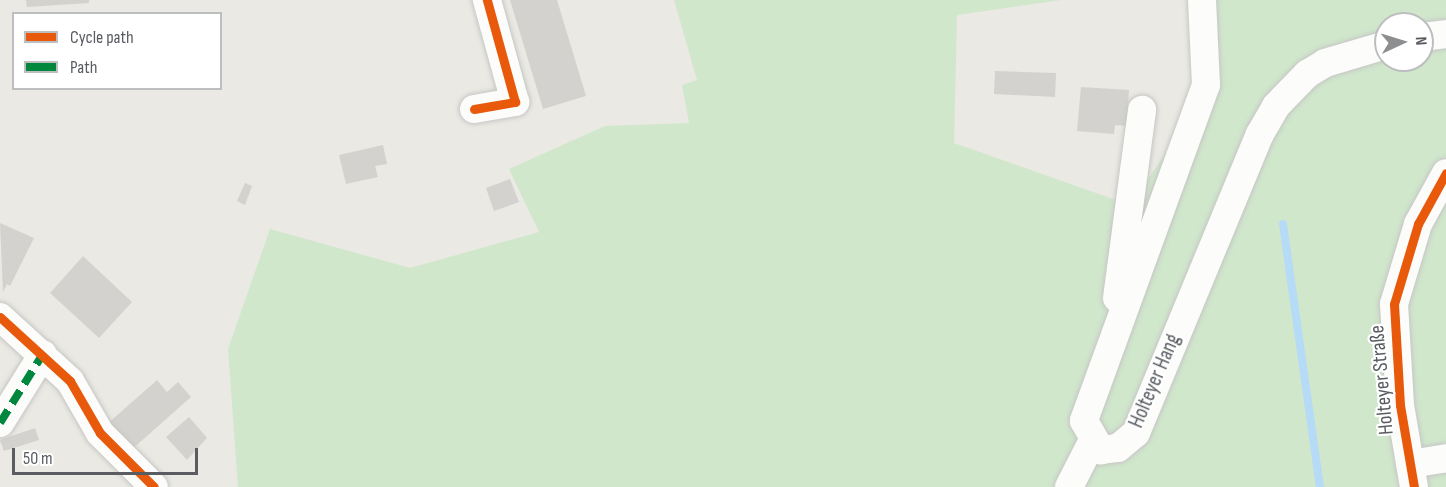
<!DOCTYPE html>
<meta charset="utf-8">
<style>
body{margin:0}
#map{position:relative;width:1446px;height:487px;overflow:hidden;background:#eae9e3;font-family:"Sofia Sans Condensed",sans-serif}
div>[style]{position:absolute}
.green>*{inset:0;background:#d0e7cc}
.stream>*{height:8px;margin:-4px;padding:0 4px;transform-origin:4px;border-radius:4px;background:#b5dbf7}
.building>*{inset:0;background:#d3d2ce}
.roads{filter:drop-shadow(0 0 2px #c6c6c4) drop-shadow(0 0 2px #c6c6c4)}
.minor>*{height:28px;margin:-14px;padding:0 14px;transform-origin:14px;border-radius:14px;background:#fcfcfb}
.quiet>*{height:8px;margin-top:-4px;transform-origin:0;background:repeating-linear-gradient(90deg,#00873e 0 15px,transparent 0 23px)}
.cycleway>*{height:9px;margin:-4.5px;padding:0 4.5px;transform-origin:4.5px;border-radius:4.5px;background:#e8590c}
span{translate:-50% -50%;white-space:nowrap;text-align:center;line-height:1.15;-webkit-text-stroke:4.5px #fff;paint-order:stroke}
.street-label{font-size:21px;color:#595d62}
.legend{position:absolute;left:12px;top:12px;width:210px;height:78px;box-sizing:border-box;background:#fff;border:2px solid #bdbec0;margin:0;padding:8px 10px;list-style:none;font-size:18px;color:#595d62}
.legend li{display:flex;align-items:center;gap:12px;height:30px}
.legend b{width:30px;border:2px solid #bdbec0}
.north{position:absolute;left:1374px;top:12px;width:60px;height:60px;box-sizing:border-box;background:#fff;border:2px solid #bdbec0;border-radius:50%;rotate:86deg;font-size:16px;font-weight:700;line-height:24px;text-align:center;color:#595d62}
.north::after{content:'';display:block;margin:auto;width:21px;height:27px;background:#8c8e8f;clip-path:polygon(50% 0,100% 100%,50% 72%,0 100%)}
.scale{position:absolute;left:12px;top:448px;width:186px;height:27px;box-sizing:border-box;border:3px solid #595d62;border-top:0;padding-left:8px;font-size:18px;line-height:21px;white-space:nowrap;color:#595d62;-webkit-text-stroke:4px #fff;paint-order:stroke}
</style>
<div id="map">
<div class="green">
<div style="clip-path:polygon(674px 0,1061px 0,957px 15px,954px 143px,1130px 205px,1210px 89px,1207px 0,1446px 0,1446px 32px,1422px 24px,1386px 24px,1386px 44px,1293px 88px,1386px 47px,1386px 60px,1422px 60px,1422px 39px,1446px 35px,1446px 162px,1394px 272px,1407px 487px,238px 487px,228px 349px,270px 229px,410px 268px,539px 232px,509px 169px,605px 126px,689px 123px,682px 85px,697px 80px)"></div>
<div style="clip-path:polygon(1446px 184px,1446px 487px,1422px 487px,1404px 304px)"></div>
</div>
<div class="stream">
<div style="left:1283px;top:224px;width:266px;rotate:82deg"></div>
</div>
<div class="building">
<div style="clip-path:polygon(26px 0,89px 0,89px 3px,27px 7px)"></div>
<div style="clip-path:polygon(510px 0,557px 0,586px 96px,543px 109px)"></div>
<div style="clip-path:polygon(995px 71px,1056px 73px,1055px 97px,994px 94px)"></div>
<div style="clip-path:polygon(1081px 87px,1129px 90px,1127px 126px,1115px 125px,1114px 134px,1077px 131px)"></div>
<div style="clip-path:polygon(383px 145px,387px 164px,375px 166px,378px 177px,346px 184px,339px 155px)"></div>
<div style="clip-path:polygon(510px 179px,519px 202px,494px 211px,486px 188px)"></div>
<div style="clip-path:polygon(245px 183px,252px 186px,245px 205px,237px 201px)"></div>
<div style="clip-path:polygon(0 223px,34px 238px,10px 286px,7px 284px,3px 292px)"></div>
<div style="clip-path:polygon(83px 256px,132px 302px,99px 338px,50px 293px)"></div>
<div style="clip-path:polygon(157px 380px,167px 392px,178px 382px,191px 397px,129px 452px,106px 425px)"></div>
<div style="clip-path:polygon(189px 417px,207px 438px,187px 460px,166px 437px)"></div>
<div style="clip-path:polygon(35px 428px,39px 440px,4px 451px,0 440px)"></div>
</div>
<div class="roads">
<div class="minor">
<div style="left:1202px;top:0;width:85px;rotate:87.3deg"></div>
<div style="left:1206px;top:85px;width:357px;rotate:110deg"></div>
<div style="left:1084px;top:421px;width:34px;rotate:60deg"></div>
<div style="left:1101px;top:450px;width:17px;rotate:-7deg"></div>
<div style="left:1118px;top:448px;width:23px;rotate:-40deg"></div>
<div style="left:1136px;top:433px;width:324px;rotate:-67.5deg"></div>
<div style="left:1260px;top:134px;width:32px;rotate:-60deg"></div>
<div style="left:1276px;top:106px;width:45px;rotate:-45.9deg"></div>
<div style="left:1307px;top:74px;width:21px;rotate:-31deg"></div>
<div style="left:1325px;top:63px;width:64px;rotate:-16.4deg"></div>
<div style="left:1422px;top:37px;width:24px;rotate:-7deg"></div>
<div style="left:474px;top:109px;width:42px;rotate:-9.7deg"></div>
<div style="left:515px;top:102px;width:106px;rotate:-105.4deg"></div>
<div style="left:1117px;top:298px;width:190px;rotate:-82.4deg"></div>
<div style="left:0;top:317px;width:95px;rotate:42.4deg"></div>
<div style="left:70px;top:381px;width:60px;rotate:60deg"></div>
<div style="left:100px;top:433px;width:76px;rotate:45deg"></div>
<div style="left:0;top:423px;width:81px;rotate:-58.1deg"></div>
<div style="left:1410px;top:464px;width:36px;rotate:-9deg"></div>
<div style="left:1069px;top:487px;width:51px;rotate:-62.9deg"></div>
<div style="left:1414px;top:487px;width:83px;rotate:-99.7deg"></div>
<div style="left:1400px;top:405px;width:101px;rotate:-93.4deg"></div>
<div style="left:1394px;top:304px;width:84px;rotate:-73.3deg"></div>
<div style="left:1418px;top:224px;width:58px;rotate:-61.2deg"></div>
</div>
</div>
<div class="quiet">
<div style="left:0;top:423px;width:81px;rotate:-58.1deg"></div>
</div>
<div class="cycleway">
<div style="left:474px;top:109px;width:42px;rotate:-9.7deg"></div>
<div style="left:515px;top:102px;width:106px;rotate:-105.4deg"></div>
<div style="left:0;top:317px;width:95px;rotate:42.4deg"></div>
<div style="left:70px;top:381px;width:60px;rotate:60deg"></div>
<div style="left:100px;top:433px;width:76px;rotate:45deg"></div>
<div style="left:1414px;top:487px;width:83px;rotate:-99.7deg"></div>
<div style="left:1400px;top:405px;width:101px;rotate:-93.4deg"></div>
<div style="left:1394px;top:304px;width:84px;rotate:-73.3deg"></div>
<div style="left:1418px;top:224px;width:58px;rotate:-61.2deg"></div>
</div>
<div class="street-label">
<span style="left:1382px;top:380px;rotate:-95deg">Holteyer Straße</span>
<span style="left:1155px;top:381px;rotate:-67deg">Holteyer Hang</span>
</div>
<ul class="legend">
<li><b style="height:8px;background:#e8590c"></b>Cycle path</li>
<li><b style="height:8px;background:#00873e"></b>Path</li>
</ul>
<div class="north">N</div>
<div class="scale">50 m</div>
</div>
